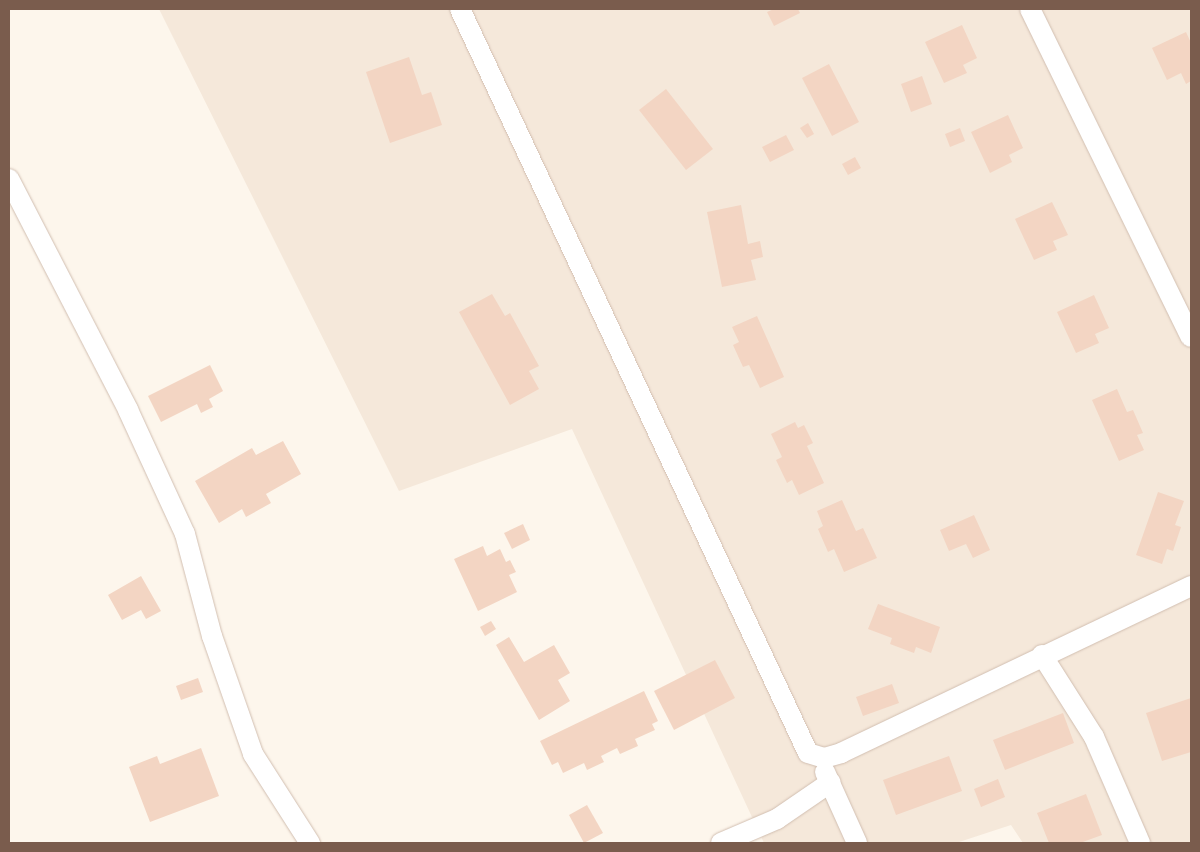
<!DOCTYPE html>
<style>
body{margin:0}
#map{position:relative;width:1200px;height:852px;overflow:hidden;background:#fdf6ec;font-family:Inter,sans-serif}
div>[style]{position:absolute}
.residential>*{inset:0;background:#f5e8da}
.building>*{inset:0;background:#f3d5c3}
.roads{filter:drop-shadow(0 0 1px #d1beb0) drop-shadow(0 0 1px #d1beb0)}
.street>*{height:20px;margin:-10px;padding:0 10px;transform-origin:10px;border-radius:10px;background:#fff}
span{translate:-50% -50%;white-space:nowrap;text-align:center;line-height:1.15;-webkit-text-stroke:4.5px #fffaf3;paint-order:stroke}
.frame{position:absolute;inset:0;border:10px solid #7a5c4d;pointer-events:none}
</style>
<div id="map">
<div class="residential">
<div style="clip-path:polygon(159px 9px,1191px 9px,1191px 843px,1023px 843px,1011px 825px,956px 843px,764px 843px,572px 429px,399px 491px)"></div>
</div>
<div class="building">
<div style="clip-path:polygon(774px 9px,798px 9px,800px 13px,774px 26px,767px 12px)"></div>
<div style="clip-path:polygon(962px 25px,977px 58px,963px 65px,967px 73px,944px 83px,925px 42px)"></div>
<div style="clip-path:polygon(1186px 32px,1191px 43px,1191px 81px,1186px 84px,1181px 73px,1167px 80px,1152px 48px)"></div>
<div style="clip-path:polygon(409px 57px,422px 95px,431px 92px,442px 125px,390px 143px,366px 72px)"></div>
<div style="clip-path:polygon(829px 64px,859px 122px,832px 136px,802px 78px)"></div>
<div style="clip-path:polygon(922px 76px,932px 104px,911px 112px,901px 84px)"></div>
<div style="clip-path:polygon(666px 89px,713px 149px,686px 170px,639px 110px)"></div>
<div style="clip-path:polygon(1008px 115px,1023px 148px,1009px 155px,1012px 162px,990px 173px,971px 132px)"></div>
<div style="clip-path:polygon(808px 123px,814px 134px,807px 138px,800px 128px)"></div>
<div style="clip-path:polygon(960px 128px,965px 141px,950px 147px,945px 134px)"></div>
<div style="clip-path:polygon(786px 135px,794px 150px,770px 162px,762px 147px)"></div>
<div style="clip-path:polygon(855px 157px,861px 168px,848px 175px,842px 164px)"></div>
<div style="clip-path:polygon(1052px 202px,1068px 235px,1053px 241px,1057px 250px,1034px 260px,1015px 219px)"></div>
<div style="clip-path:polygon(741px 205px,748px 244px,760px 241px,763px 257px,751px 260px,756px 280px,722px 287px,707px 212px)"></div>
<div style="clip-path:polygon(492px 294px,505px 316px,510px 313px,539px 366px,529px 371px,539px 389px,510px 405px,459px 312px)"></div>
<div style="clip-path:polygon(1094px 295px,1109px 328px,1095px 334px,1099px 343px,1076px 353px,1057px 312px)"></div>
<div style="clip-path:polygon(757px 316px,784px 377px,760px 388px,749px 365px,743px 367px,733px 345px,739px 342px,732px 327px)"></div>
<div style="clip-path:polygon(210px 365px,223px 391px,209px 399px,213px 407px,201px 413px,197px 404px,161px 422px,148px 396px)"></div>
<div style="clip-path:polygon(1117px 389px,1127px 412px,1133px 410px,1143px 433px,1137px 435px,1144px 450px,1119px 461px,1092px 400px)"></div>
<div style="clip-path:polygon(795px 422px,798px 428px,804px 425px,813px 443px,807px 446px,824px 483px,799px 495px,792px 480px,787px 483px,776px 460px,782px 457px,771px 434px)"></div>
<div style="clip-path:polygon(283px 441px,301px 474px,266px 494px,271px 503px,246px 517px,242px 509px,219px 523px,195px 481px,252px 448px,256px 455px)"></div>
<div style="clip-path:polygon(1158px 492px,1184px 501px,1175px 525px,1181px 527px,1173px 551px,1167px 549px,1162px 564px,1136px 555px)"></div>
<div style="clip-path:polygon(842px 500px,856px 531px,863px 528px,877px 558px,844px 572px,834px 549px,828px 552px,818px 529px,823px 526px,817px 511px)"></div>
<div style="clip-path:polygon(974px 515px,990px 550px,973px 558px,966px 544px,949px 551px,940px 530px)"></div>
<div style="clip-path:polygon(523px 524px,530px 540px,512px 549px,504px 533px)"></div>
<div style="clip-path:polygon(483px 546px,487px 556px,500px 549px,506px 562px,510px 560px,516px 572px,509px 575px,517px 592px,478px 611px,454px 559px)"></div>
<div style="clip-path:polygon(141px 576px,161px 611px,146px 619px,141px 610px,122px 620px,108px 595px)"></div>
<div style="clip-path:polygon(878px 604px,940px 627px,931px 653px,916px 647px,914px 653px,890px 644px,892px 638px,868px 629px)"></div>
<div style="clip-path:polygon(491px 621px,496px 629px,485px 636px,480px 627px)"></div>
<div style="clip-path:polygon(509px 637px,524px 662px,554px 645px,570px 673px,558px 680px,570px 701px,539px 720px,496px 645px)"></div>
<div style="clip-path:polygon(715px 660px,735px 698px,674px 730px,654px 691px)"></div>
<div style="clip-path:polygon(198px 678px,203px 692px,181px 700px,176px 686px)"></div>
<div style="clip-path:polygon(892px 684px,899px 703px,863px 716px,856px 697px)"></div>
<div style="clip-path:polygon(644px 691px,658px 721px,652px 724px,655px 730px,635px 739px,638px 746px,620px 754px,617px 748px,601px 756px,604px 762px,587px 770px,584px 763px,563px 773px,558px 762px,552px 765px,540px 741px)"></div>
<div style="clip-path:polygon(1191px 698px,1191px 752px,1162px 761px,1146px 713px)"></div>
<div style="clip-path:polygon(1063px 713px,1074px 743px,1005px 770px,993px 740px)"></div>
<div style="clip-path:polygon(201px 748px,219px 796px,150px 822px,129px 767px,157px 756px,160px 764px)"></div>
<div style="clip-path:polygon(949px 756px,962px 791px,896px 815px,883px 780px)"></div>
<div style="clip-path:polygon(998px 779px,1005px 797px,981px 807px,974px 789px)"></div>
<div style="clip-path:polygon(1086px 794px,1102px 835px,1080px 843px,1049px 843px,1037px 813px)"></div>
<div style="clip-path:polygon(587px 805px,603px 833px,584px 843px,569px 815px)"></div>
</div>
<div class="roads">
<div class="street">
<div style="left:460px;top:9px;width:821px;rotate:64.93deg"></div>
<div style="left:808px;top:753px;width:17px;rotate:17deg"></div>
<div style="left:824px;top:758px;width:18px;rotate:-16deg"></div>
<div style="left:841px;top:753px;width:388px;rotate:-25.5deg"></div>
<div style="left:1030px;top:9px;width:365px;rotate:63.9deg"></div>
<div style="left:9px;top:179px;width:260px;rotate:62.7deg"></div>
<div style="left:128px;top:410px;width:136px;rotate:65.3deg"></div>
<div style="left:185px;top:534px;width:106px;rotate:75.2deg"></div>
<div style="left:212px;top:636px;width:125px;rotate:70.8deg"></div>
<div style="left:253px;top:754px;width:106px;rotate:57.4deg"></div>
<div style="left:1042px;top:655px;width:97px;rotate:57.6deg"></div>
<div style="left:1094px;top:737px;width:116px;rotate:66.5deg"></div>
<div style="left:825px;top:772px;width:78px;rotate:65.7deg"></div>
<div style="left:721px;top:843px;width:61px;rotate:-23.2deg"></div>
<div style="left:777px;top:819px;width:65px;rotate:-34.4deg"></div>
</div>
</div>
<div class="frame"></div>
</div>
